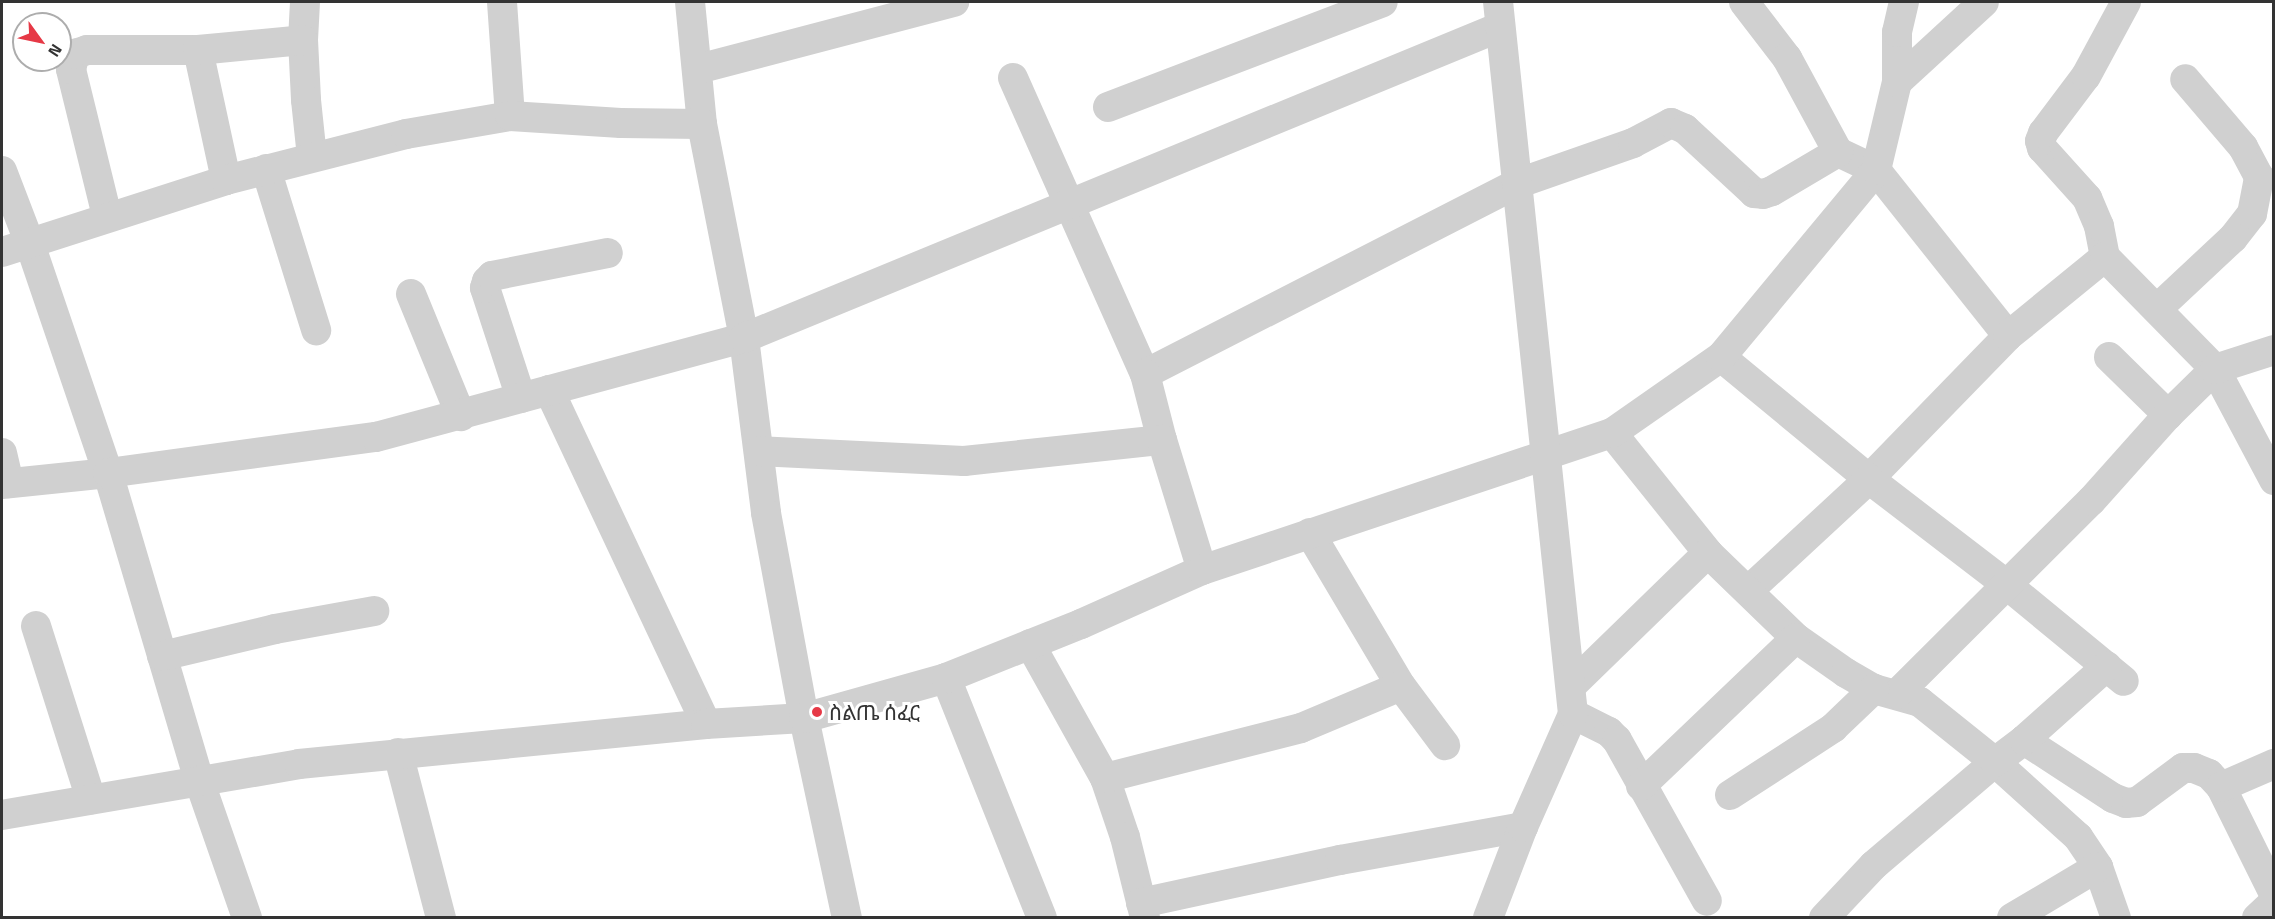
<!DOCTYPE html>
<meta charset="utf-8">
<style>
body{margin:0}
#map{position:relative;width:2275px;height:919px;overflow:hidden;background:#fff;font-family:"Titillium Web","Noto Sans Ethiopic",sans-serif}
div>[style]{position:absolute}
.minor>*{height:30px;margin:-15px;padding:0 15px;transform-origin:15px;border-radius:15px;background:#d0d0d0}
.dots>*{width:16px;height:16px;translate:-50% -50%;box-sizing:border-box;border:3px solid #fff;border-radius:50%}
span{translate:-50% -50%;white-space:nowrap;text-align:center;line-height:1.15;-webkit-text-stroke:6px #fff;paint-order:stroke}
.poi-label{font-size:21px;color:#333}
.left{translate:0 -50%;text-align:left}
.frame{position:absolute;inset:0;border:3px solid #333;pointer-events:none}
.north{position:absolute;left:12px;top:12px;width:60px;height:60px;box-sizing:border-box;background:#fff;border:2px solid #adadad;border-radius:50%;rotate:123deg;font-size:16px;font-weight:700;line-height:24px;text-align:center;color:#333}
.north::after{content:'';display:block;margin:auto;width:21px;height:27px;background:#e63946;clip-path:polygon(50% 0,100% 100%,50% 72%,0 100%)}
</style>
<div id="map">
<div class="minor">
<div style="left:305px;top:2px;width:38px;rotate:93deg"></div>
<div style="left:303px;top:40px;width:60px;rotate:87.1deg"></div>
<div style="left:306px;top:100px;width:57px;rotate:84deg"></div>
<div style="left:502px;top:2px;width:114px;rotate:86deg"></div>
<div style="left:690px;top:2px;width:123px;rotate:84.4deg"></div>
<div style="left:702px;top:124px;width:218px;rotate:78.9deg"></div>
<div style="left:744px;top:338px;width:176px;rotate:82.8deg"></div>
<div style="left:766px;top:513px;width:208px;rotate:79.5deg"></div>
<div style="left:804px;top:718px;width:205px;rotate:77.9deg"></div>
<div style="left:1744px;top:2px;width:71px;rotate:52.5deg"></div>
<div style="left:1787px;top:58px;width:107px;rotate:61.5deg"></div>
<div style="left:1838px;top:152px;width:42px;rotate:25.3deg"></div>
<div style="left:1876px;top:170px;width:212px;rotate:51.5deg"></div>
<div style="left:2008px;top:336px;width:199px;rotate:134.2deg"></div>
<div style="left:1869px;top:479px;width:174px;rotate:37.5deg"></div>
<div style="left:2007px;top:585px;width:151px;rotate:39.4deg"></div>
<div style="left:198px;top:50px;width:133px;rotate:77.8deg"></div>
<div style="left:698px;top:69px;width:265px;rotate:-14.7deg"></div>
<div style="left:1013px;top:78px;width:324px;rotate:66deg"></div>
<div style="left:1145px;top:374px;width:420px;rotate:-27.1deg"></div>
<div style="left:1519px;top:183px;width:121px;rotate:-19.3deg"></div>
<div style="left:1633px;top:143px;width:43px;rotate:-27.8deg"></div>
<div style="left:1671px;top:123px;width:15px;rotate:23deg"></div>
<div style="left:1685px;top:129px;width:94px;rotate:42.8deg"></div>
<div style="left:1754px;top:193px;width:9px;rotate:6deg"></div>
<div style="left:1763px;top:194px;width:9px;rotate:-18deg"></div>
<div style="left:1772px;top:191px;width:77px;rotate:-30.6deg"></div>
<div style="left:1897px;top:82px;width:118px;rotate:-42.6deg"></div>
<div style="left:1108px;top:107px;width:294px;rotate:-20.9deg"></div>
<div style="left:266px;top:169px;width:169px;rotate:72.7deg"></div>
<div style="left:2px;top:171px;width:78px;rotate:69deg"></div>
<div style="left:30px;top:244px;width:242px;rotate:71.2deg"></div>
<div style="left:108px;top:473px;width:320px;rotate:73.5deg"></div>
<div style="left:199px;top:780px;width:146px;rotate:70.8deg"></div>
<div style="left:107px;top:216px;width:151px;rotate:-103.8deg"></div>
<div style="left:71px;top:69px;width:16px;rotate:-75deg"></div>
<div style="left:75px;top:54px;width:13px;rotate:-18deg"></div>
<div style="left:87px;top:50px;width:111px"></div>
<div style="left:198px;top:50px;width:105px;rotate:-5.4deg"></div>
<div style="left:2px;top:252px;width:235px;rotate:-17.8deg"></div>
<div style="left:226px;top:180px;width:186px;rotate:-14.3deg"></div>
<div style="left:406px;top:134px;width:106px;rotate:-9.8deg"></div>
<div style="left:510px;top:116px;width:111px;rotate:3.6deg"></div>
<div style="left:621px;top:123px;width:81px;rotate:0.7deg"></div>
<div style="left:2105px;top:257px;width:32px;rotate:-101deg"></div>
<div style="left:2099px;top:226px;width:30px;rotate:-113deg"></div>
<div style="left:2087px;top:198px;width:67px;rotate:-132deg"></div>
<div style="left:2042px;top:148px;width:7px;rotate:-106deg"></div>
<div style="left:2040px;top:141px;width:9px;rotate:-69deg"></div>
<div style="left:2043px;top:133px;width:71px;rotate:-53deg"></div>
<div style="left:2086px;top:76px;width:84px;rotate:-61.6deg"></div>
<div style="left:411px;top:294px;width:132px;rotate:67.7deg"></div>
<div style="left:2157px;top:309px;width:104px;rotate:-43.1deg"></div>
<div style="left:2233px;top:238px;width:31px;rotate:-52deg"></div>
<div style="left:2252px;top:214px;width:38px;rotate:-79deg"></div>
<div style="left:2259px;top:177px;width:34px;rotate:-118deg"></div>
<div style="left:2243px;top:147px;width:89px;rotate:-130.5deg"></div>
<div style="left:2008px;top:336px;width:125px;rotate:-39.2deg"></div>
<div style="left:2105px;top:257px;width:157px;rotate:45.5deg"></div>
<div style="left:2215px;top:369px;width:126px;rotate:62deg"></div>
<div style="left:1721px;top:357px;width:192px;rotate:39.5deg"></div>
<div style="left:1869px;top:479px;width:165px;rotate:137.2deg"></div>
<div style="left:2109px;top:357px;width:83px;rotate:44.5deg"></div>
<div style="left:1145px;top:374px;width:68px;rotate:75.6deg"></div>
<div style="left:549px;top:390px;width:369px;rotate:64.8deg"></div>
<div style="left:521px;top:398px;width:116px;rotate:-108.1deg"></div>
<div style="left:485px;top:288px;width:7px;rotate:-74deg"></div>
<div style="left:487px;top:281px;width:7px;rotate:-45deg"></div>
<div style="left:492px;top:276px;width:118px;rotate:-11.2deg"></div>
<div style="left:1612px;top:433px;width:154px;rotate:51.3deg"></div>
<div style="left:1708px;top:553px;width:122px;rotate:44deg"></div>
<div style="left:1796px;top:638px;width:61px;rotate:35deg"></div>
<div style="left:1846px;top:673px;width:32px;rotate:30deg"></div>
<div style="left:1874px;top:689px;width:48px;rotate:15.8deg"></div>
<div style="left:1920px;top:702px;width:96px;rotate:38.7deg"></div>
<div style="left:1995px;top:762px;width:112px;rotate:42.1deg"></div>
<div style="left:2078px;top:837px;width:36px;rotate:56deg"></div>
<div style="left:2098px;top:867px;width:54px;rotate:70.6deg"></div>
<div style="left:759px;top:451px;width:205px;rotate:2.8deg"></div>
<div style="left:964px;top:461px;width:199px;rotate:-6.1deg"></div>
<div style="left:1162px;top:440px;width:136px;rotate:72.9deg"></div>
<div style="left:2px;top:453px;width:31px;rotate:77deg"></div>
<div style="left:2px;top:484px;width:107px;rotate:-5.9deg"></div>
<div style="left:108px;top:473px;width:270px;rotate:-7.7deg"></div>
<div style="left:376px;top:437px;width:381px;rotate:-15.1deg"></div>
<div style="left:744px;top:338px;width:817px;rotate:-22.36deg"></div>
<div style="left:1310px;top:533px;width:178px;rotate:59.3deg"></div>
<div style="left:1401px;top:686px;width:74px;rotate:53.3deg"></div>
<div style="left:36px;top:626px;width:182px;rotate:72.4deg"></div>
<div style="left:1030px;top:644px;width:154px;rotate:60.8deg"></div>
<div style="left:1105px;top:778px;width:62px;rotate:71.3deg"></div>
<div style="left:1125px;top:837px;width:83px;rotate:76.1deg"></div>
<div style="left:162px;top:656px;width:116px;rotate:-13.4deg"></div>
<div style="left:275px;top:629px;width:101px;rotate:-10.3deg"></div>
<div style="left:946px;top:678px;width:258px;rotate:68.2deg"></div>
<div style="left:1571px;top:686px;width:191px;rotate:-44.2deg"></div>
<div style="left:1897px;top:694px;width:274px;rotate:-44.9deg"></div>
<div style="left:2091px;top:501px;width:115px;rotate:-48.2deg"></div>
<div style="left:2168px;top:415px;width:66px;rotate:-44.4deg"></div>
<div style="left:2215px;top:369px;width:62px;rotate:-17.9deg"></div>
<div style="left:1573px;top:714px;width:40px;rotate:26.6deg"></div>
<div style="left:1609px;top:732px;width:11px;rotate:45deg"></div>
<div style="left:1617px;top:740px;width:184px;rotate:60.8deg"></div>
<div style="left:2024px;top:740px;width:106px;rotate:33.1deg"></div>
<div style="left:2113px;top:798px;width:14px;rotate:21deg"></div>
<div style="left:2126px;top:803px;width:11px;rotate:-5deg"></div>
<div style="left:2137px;top:802px;width:57px;rotate:-36.5deg"></div>
<div style="left:2183px;top:768px;width:11px"></div>
<div style="left:2194px;top:768px;width:16px;rotate:22deg"></div>
<div style="left:2209px;top:774px;width:18px;rotate:47deg"></div>
<div style="left:2221px;top:787px;width:119px;rotate:63.6deg"></div>
<div style="left:398px;top:753px;width:171px;rotate:75.4deg"></div>
<div style="left:1105px;top:778px;width:202px;rotate:-14.3deg"></div>
<div style="left:1301px;top:728px;width:108px;rotate:-22.8deg"></div>
<div style="left:1641px;top:786px;width:214px;rotate:-43.7deg"></div>
<div style="left:2221px;top:787px;width:58px;rotate:-23.5deg"></div>
<div style="left:1730px;top:795px;width:123px;rotate:-33deg"></div>
<div style="left:1833px;top:728px;width:57px;rotate:-43.6deg"></div>
<div style="left:2px;top:815px;width:301px;rotate:-9.7deg"></div>
<div style="left:299px;top:764px;width:409px;rotate:-5.6deg"></div>
<div style="left:706px;top:724px;width:98px;rotate:-3.5deg"></div>
<div style="left:804px;top:718px;width:148px;rotate:-15.7deg"></div>
<div style="left:946px;top:678px;width:145px;rotate:-21.8deg"></div>
<div style="left:1081px;top:624px;width:133px;rotate:-24.1deg"></div>
<div style="left:1202px;top:570px;width:432px;rotate:-18.5deg"></div>
<div style="left:1612px;top:433px;width:133px;rotate:-34.9deg"></div>
<div style="left:1721px;top:357px;width:243px;rotate:-50.3deg"></div>
<div style="left:1876px;top:170px;width:90px;rotate:-76.6deg"></div>
<div style="left:1897px;top:82px;width:50px;rotate:-90deg"></div>
<div style="left:1897px;top:32px;width:31px;rotate:-77deg"></div>
<div style="left:1141px;top:903px;width:204px;rotate:-12.2deg"></div>
<div style="left:1340px;top:860px;width:186px;rotate:-10.2deg"></div>
<div style="left:1488px;top:918px;width:97px;rotate:-69deg"></div>
<div style="left:1523px;top:827px;width:124px;rotate:-66.1deg"></div>
<div style="left:1573px;top:714px;width:716px;rotate:-96.01deg"></div>
<div style="left:1824px;top:918px;width:73px;rotate:-46.7deg"></div>
<div style="left:1874px;top:865px;width:159px;rotate:-40.4deg"></div>
<div style="left:1995px;top:762px;width:36px;rotate:-37deg"></div>
<div style="left:2024px;top:740px;width:111px;rotate:-41.7deg"></div>
<div style="left:2012px;top:918px;width:100px;rotate:-30.7deg"></div>
<div style="left:2257px;top:918px;width:23px;rotate:-43deg"></div>
</div>
<div class="dots">
<div style="left:817px;top:712px;background:#e63946"></div>
</div>
<div class="poi-label">
<span class="left" style="left:829px;top:712px">ስልጤ ሰፈር</span>
</div>
<div class="frame"></div>
<div class="north">N</div>
</div>
